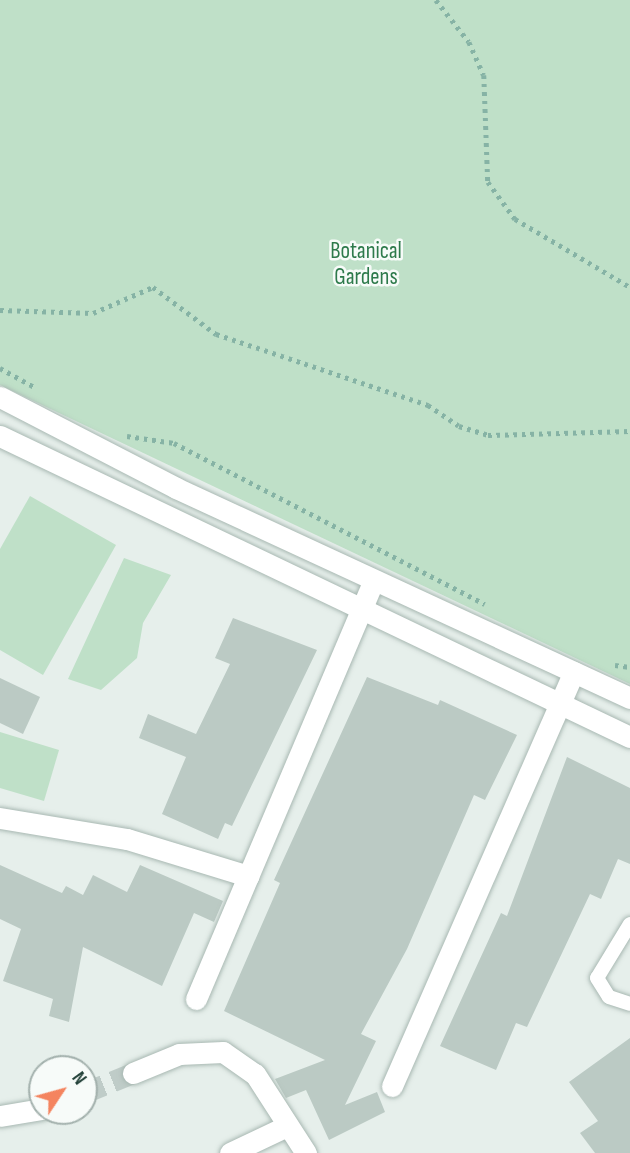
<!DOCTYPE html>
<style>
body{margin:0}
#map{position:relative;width:630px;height:1153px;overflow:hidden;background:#e6efeb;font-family:"Sofia Sans Condensed",sans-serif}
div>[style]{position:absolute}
.green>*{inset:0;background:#bfe0c8}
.building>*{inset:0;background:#bbcac4}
.street-tunnel>*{height:21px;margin-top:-10.5px;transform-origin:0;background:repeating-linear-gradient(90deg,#bfccc8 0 21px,transparent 0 31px)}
.path>*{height:4.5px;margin-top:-2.25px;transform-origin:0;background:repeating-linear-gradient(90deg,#86b3a5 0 3.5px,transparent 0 8.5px)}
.roads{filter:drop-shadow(0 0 2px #a8b8b2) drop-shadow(0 0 2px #a8b8b2)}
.lane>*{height:14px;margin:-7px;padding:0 7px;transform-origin:7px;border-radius:7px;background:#fff}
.street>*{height:21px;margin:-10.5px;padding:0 10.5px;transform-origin:10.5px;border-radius:10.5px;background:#fff}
span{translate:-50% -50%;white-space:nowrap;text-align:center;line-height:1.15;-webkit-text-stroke:5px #f7fbf9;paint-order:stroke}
.park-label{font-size:23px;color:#2d7a4b}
.north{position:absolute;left:28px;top:1055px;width:70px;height:70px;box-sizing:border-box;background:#f7fbf9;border:2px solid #a3b1ad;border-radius:50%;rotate:54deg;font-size:19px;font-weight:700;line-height:28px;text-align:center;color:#24423a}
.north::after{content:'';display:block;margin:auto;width:24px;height:32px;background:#f4845f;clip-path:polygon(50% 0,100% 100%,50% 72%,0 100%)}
</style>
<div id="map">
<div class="green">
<div style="clip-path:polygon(0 0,630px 0,630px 684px,0 385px)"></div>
<div style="clip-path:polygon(30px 496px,116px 545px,43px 675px,0 650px,0 549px)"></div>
<div style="clip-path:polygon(124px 558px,171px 575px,143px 623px,137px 658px,101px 690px,68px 679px)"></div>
<div style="clip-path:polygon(0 732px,59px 750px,44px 801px,0 788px)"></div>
</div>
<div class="building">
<div style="clip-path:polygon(233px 618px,317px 650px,232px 826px,225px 823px,218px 839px,162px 814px,186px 757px,139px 738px,148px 714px,196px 734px,230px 664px,215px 658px)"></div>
<div style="clip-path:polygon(367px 677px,438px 705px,440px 700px,517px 735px,485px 800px,474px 795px,407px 949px,361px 1034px,376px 1041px,345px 1105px,377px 1092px,385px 1112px,329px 1140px,306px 1090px,286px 1098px,275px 1079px,325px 1060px,224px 1011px,280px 883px,274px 880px)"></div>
<div style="clip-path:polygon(0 678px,40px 697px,23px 734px,0 723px)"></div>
<div style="clip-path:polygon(567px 757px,630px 788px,630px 864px,618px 859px,601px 899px,590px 894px,527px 1027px,516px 1023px,496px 1070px,440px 1046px,501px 913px,507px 916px)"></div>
<div style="clip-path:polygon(0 865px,62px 893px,66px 886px,83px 895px,93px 875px,127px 892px,140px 865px,223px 901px,214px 922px,194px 913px,162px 986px,83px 947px,69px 1022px,49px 1016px,53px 999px,3px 981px,21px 929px,0 919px)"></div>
<div style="clip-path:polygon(630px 1038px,630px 1153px,595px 1153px,580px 1133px,598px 1121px,569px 1082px)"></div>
</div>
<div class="street-tunnel">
<div style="left:84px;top:1093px;width:53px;rotate:-22.2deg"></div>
</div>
<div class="path">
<div style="left:436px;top:0;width:53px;rotate:51.8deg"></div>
<div style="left:469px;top:42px;width:36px;rotate:66deg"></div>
<div style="left:484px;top:75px;width:107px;rotate:87.9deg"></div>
<div style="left:488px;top:182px;width:46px;rotate:53.9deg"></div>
<div style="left:515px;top:219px;width:134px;rotate:30.6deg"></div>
<div style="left:0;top:310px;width:93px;rotate:1.8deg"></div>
<div style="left:93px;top:313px;width:65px;rotate:-23.4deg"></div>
<div style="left:153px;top:287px;width:79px;rotate:36.7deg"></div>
<div style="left:216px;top:334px;width:224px;rotate:18.5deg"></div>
<div style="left:428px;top:405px;width:37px;rotate:34deg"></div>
<div style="left:459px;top:426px;width:30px;rotate:17deg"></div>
<div style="left:488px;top:435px;width:142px;rotate:-1.6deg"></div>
<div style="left:0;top:368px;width:38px;rotate:29deg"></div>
<div style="left:127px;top:436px;width:48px;rotate:8.5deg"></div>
<div style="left:174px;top:443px;width:350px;rotate:27.4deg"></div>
<div style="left:615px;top:665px;width:15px;rotate:8deg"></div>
</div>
<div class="roads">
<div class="lane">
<div style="left:630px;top:924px;width:63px;rotate:121.4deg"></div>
<div style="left:597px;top:978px;width:22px;rotate:58deg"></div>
<div style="left:609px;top:997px;width:22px;rotate:18deg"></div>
</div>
<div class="street">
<div style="left:0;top:397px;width:198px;rotate:27.3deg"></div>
<div style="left:176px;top:488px;width:500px;rotate:24.82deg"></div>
<div style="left:0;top:436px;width:698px;rotate:25.54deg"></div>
<div style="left:0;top:818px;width:129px;rotate:9.4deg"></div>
<div style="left:127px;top:839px;width:127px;rotate:17deg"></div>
<div style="left:196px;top:999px;width:455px;rotate:-67deg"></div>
<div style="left:133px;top:1073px;width:50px;rotate:-22.4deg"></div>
<div style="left:179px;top:1054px;width:44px;rotate:-2.6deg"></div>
<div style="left:223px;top:1052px;width:39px;rotate:35deg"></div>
<div style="left:255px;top:1074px;width:94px;rotate:57.2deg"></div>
<div style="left:392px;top:1086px;width:452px;rotate:-66.3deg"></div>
<div style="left:0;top:1116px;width:43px;rotate:-9.5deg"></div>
<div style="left:230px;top:1153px;width:63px;rotate:-25.3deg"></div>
</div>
</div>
<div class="park-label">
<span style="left:366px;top:264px">Botanical<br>Gardens</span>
</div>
<div class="north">N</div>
</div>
